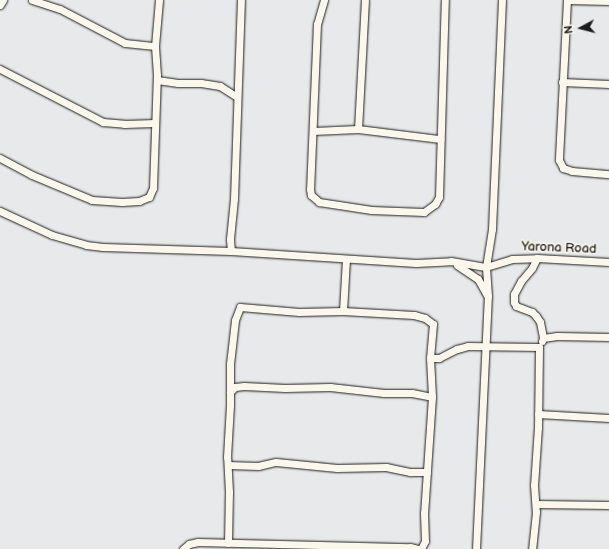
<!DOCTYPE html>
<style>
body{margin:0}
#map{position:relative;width:609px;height:549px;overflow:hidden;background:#e8e9ea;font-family:"Balsamiq Sans",sans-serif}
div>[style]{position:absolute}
.roads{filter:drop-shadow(0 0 1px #1c1c1c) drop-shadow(0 0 1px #1c1c1c)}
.minor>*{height:7px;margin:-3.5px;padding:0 3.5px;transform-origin:3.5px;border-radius:3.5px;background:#fbf7ec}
span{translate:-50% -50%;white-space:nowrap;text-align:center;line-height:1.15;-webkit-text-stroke:3px #fbf7ec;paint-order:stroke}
.street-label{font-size:13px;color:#1c1c1c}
.north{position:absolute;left:561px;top:8px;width:40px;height:40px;-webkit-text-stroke:3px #fbf7ec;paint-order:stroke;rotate:263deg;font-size:11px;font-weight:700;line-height:16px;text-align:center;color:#1c1c1c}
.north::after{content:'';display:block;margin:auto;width:14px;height:18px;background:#1c1c1c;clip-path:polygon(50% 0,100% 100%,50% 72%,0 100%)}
</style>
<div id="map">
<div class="roads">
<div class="minor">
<div style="left:32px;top:0;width:29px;rotate:18deg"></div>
<div style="left:60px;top:9px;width:73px;rotate:27.6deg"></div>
<div style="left:125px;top:43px;width:30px;rotate:6deg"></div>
<div style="left:324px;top:0;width:25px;rotate:106deg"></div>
<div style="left:317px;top:24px;width:165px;rotate:92.4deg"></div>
<div style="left:310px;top:189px;width:6px;rotate:81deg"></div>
<div style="left:311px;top:195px;width:11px;rotate:41deg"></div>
<div style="left:319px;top:202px;width:53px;rotate:8.7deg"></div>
<div style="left:371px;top:210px;width:53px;rotate:2.2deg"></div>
<div style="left:424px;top:212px;width:14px;rotate:-36deg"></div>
<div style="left:435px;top:204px;width:8px;rotate:-60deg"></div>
<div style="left:439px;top:197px;width:197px;rotate:-88.3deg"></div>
<div style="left:567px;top:0;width:160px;rotate:92.9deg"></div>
<div style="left:559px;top:160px;width:9px;rotate:63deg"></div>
<div style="left:563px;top:168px;width:9px;rotate:18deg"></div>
<div style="left:572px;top:171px;width:37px;rotate:5deg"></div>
<div style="left:567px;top:0;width:42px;rotate:1.4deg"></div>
<div style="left:0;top:5px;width:6px;rotate:-59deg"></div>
<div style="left:0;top:69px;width:116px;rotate:27.2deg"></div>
<div style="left:103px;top:122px;width:21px;rotate:5deg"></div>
<div style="left:124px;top:124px;width:31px;rotate:-2deg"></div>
<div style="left:157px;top:80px;width:21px;rotate:8deg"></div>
<div style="left:178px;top:83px;width:23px"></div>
<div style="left:201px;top:83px;width:19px;rotate:9deg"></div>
<div style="left:220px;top:86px;width:20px;rotate:33deg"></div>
<div style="left:562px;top:82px;width:47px;rotate:2.4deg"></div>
<div style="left:358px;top:129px;width:129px;rotate:-86.9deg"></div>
<div style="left:313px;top:131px;width:45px;rotate:-2.5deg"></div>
<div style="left:358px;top:129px;width:83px;rotate:7deg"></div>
<div style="left:0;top:158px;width:36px;rotate:28deg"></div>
<div style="left:32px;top:175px;width:65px;rotate:22.6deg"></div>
<div style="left:92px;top:200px;width:30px;rotate:4deg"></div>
<div style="left:122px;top:202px;width:17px;rotate:-3deg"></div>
<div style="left:139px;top:201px;width:11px;rotate:-22deg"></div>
<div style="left:149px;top:197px;width:10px;rotate:-66deg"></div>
<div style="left:153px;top:188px;width:113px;rotate:-88deg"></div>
<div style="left:157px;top:75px;width:29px;rotate:-94deg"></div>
<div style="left:155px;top:46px;width:46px;rotate:-85deg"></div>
<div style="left:0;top:211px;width:57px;rotate:24.8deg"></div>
<div style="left:52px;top:235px;width:35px;rotate:16deg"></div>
<div style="left:86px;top:245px;width:17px;rotate:7deg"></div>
<div style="left:103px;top:247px;width:128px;rotate:1.8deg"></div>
<div style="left:231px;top:251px;width:185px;rotate:3.7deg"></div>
<div style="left:416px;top:263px;width:35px;rotate:-3deg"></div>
<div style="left:451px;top:261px;width:36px;rotate:10deg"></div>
<div style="left:486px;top:267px;width:27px;rotate:-17deg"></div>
<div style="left:512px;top:259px;width:25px;rotate:-2deg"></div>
<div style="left:537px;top:258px;width:72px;rotate:3.2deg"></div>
<div style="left:231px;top:251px;width:12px;rotate:-95deg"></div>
<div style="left:230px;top:239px;width:40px;rotate:-84.3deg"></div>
<div style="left:234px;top:199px;width:199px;rotate:-88deg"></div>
<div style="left:537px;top:258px;width:11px;rotate:117deg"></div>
<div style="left:532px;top:268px;width:17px;rotate:130deg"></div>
<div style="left:521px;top:281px;width:15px;rotate:118deg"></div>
<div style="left:514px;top:294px;width:8px;rotate:90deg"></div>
<div style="left:514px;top:302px;width:4px;rotate:63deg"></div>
<div style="left:516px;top:306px;width:17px;rotate:21deg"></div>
<div style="left:532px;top:312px;width:6px;rotate:45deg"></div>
<div style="left:536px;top:316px;width:7px;rotate:56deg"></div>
<div style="left:540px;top:322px;width:16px;rotate:79deg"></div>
<div style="left:457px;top:265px;width:25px;rotate:34deg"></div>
<div style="left:478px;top:279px;width:18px;rotate:61deg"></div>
<div style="left:343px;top:311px;width:52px;rotate:-86.7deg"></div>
<div style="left:542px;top:341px;width:3px;rotate:-72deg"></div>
<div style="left:543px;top:338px;width:14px;rotate:-8deg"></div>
<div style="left:557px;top:336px;width:52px;rotate:1.1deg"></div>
<div style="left:430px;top:358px;width:9px"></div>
<div style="left:439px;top:358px;width:20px;rotate:-27deg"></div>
<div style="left:457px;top:349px;width:11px;rotate:-15deg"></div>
<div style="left:468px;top:346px;width:71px;rotate:0.8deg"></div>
<div style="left:539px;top:347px;width:80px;rotate:90.7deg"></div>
<div style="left:538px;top:427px;width:58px;rotate:93.9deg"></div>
<div style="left:534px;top:485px;width:27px;rotate:86deg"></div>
<div style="left:536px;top:512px;width:37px;rotate:96deg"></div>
<div style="left:230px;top:392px;width:7px;rotate:-45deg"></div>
<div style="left:235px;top:387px;width:9px;rotate:-6deg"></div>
<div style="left:244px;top:386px;width:41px;rotate:2.8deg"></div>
<div style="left:285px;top:388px;width:45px;rotate:-1.3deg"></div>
<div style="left:330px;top:387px;width:54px;rotate:6.3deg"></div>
<div style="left:384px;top:393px;width:28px"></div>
<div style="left:412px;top:393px;width:20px;rotate:11deg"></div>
<div style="left:538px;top:414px;width:71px;rotate:3.2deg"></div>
<div style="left:228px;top:465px;width:30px;rotate:2deg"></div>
<div style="left:258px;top:466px;width:18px;rotate:-13deg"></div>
<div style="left:276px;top:462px;width:61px;rotate:5.6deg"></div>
<div style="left:337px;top:468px;width:49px;rotate:-1.2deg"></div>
<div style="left:386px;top:467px;width:25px;rotate:12deg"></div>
<div style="left:410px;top:472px;width:17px"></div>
<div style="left:536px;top:504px;width:73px;rotate:0.8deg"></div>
<div style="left:228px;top:543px;width:51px;rotate:-88.9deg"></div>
<div style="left:229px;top:492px;width:35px;rotate:-93deg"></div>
<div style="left:227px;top:457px;width:52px;rotate:-86.7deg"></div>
<div style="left:230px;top:405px;width:41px;rotate:-90deg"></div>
<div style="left:230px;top:364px;width:44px;rotate:-83.5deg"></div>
<div style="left:235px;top:320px;width:14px;rotate:-69deg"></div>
<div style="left:240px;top:307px;width:59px;rotate:4.8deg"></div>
<div style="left:299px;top:312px;width:44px;rotate:-1.3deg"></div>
<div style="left:343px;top:311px;width:71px;rotate:3.2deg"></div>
<div style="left:414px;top:315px;width:11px;rotate:15deg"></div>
<div style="left:425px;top:318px;width:10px;rotate:37deg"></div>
<div style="left:433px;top:324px;width:34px;rotate:95deg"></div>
<div style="left:430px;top:358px;width:39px;rotate:87deg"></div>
<div style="left:432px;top:397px;width:116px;rotate:93.9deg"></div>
<div style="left:424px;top:513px;width:28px;rotate:88deg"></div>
<div style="left:425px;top:541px;width:9px;rotate:117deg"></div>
<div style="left:183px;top:549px;width:8px;rotate:-40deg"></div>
<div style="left:189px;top:544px;width:9px;rotate:-13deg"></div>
<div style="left:198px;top:542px;width:212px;rotate:1.4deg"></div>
<div style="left:410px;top:547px;width:8px;rotate:14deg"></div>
<div style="left:476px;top:549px;width:253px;rotate:-87.3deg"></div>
<div style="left:488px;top:296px;width:29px;rotate:-94deg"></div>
<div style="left:486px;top:267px;width:38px;rotate:-81deg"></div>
<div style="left:492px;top:229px;width:229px;rotate:-87.5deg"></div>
</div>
</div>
<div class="street-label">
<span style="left:559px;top:248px;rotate:2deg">Yarona Road</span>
</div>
<div class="north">N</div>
</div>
